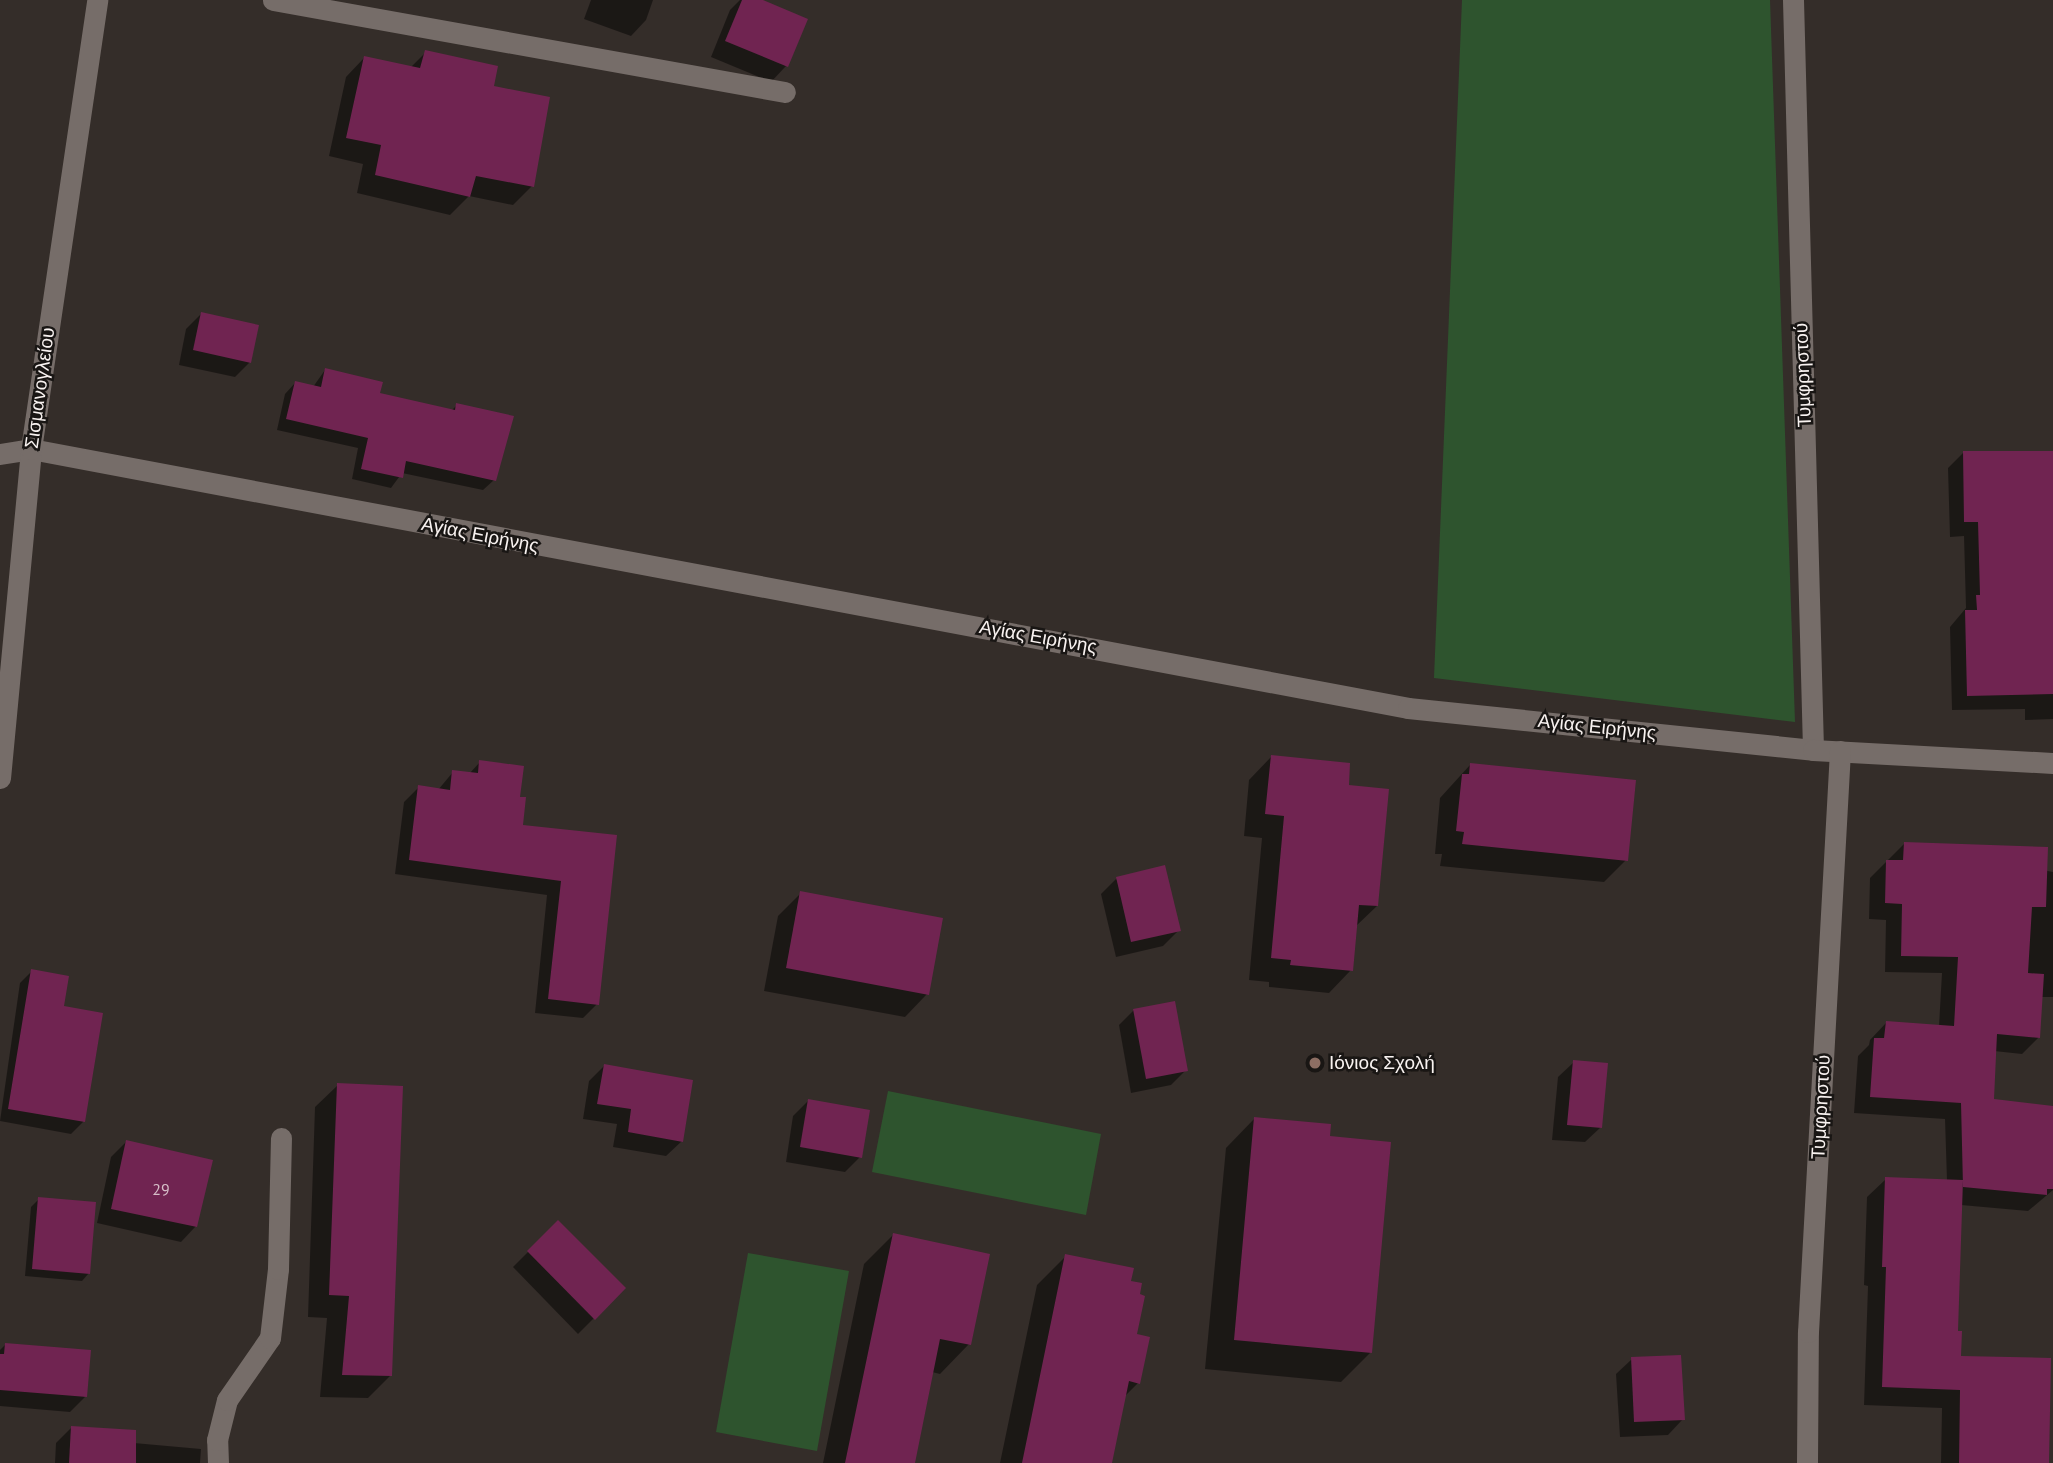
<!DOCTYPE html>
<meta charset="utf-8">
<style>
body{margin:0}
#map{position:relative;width:2053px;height:1463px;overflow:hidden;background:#342d29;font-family:"PT Sans",sans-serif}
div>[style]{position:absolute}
.green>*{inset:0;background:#2e542e}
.shadow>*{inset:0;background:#0007}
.building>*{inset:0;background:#702451}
.street>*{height:21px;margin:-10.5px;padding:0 10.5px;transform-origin:10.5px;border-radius:10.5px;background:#766d69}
.secondary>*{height:21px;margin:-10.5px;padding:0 10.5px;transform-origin:10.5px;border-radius:10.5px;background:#766d69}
.dots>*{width:19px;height:19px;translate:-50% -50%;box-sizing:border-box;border:4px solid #191614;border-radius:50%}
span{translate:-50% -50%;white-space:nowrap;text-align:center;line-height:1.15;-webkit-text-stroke:5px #191614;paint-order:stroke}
.number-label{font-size:16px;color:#d6bec8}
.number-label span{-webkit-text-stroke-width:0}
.street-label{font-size:19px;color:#f8f2f0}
.poi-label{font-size:19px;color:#f8f2f0}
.left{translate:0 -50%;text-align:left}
</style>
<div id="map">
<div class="green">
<div style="clip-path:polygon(1462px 0,1770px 0,1795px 722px,1434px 678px)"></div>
<div style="clip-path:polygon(888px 1091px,1101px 1134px,1086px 1215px,872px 1172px)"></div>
<div style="clip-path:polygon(748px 1253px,849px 1271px,817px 1451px,716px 1432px)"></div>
</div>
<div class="shadow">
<div style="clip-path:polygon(591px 0,653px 0,646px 20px,631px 36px,584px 19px)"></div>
<div style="clip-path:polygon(740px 0,759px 0,786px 66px,771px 82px,711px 57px,730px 10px)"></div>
<div style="clip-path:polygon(426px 52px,491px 88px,532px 186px,513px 205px,469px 196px,450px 215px,357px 193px,363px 164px,329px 156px,346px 77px,364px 58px,411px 67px)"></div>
<div style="clip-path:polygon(201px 314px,250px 362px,235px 377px,179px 365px,186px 329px)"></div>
<div style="clip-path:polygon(325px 370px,378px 394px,451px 411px,457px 405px,494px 480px,483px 490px,402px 473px,391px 488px,352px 479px,358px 448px,277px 430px,285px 394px,295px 383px,313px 387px)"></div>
<div style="clip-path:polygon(2053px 452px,2053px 719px,2025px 720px,2025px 709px,1952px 710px,1950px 627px,1966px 608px,1964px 536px,1950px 537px,1948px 468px,1963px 453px)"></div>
<div style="clip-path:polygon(1271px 757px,1347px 786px,1377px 906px,1355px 927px,1351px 970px,1329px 993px,1269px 987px,1269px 982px,1249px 980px,1262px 838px,1244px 836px,1249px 780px)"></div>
<div style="clip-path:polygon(480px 762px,518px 798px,521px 826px,615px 837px,597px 1004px,583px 1018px,535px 1013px,547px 895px,395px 874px,404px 802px,419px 787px,438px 790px,453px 772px,469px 774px)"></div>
<div style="clip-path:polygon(1470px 765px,1626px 860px,1604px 882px,1440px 866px,1442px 854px,1435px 854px,1440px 798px)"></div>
<div style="clip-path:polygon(1904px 844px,2053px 872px,2053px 997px,2041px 997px,2039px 1037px,2022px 1054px,1994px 1051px,1992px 1101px,2053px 1108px,2053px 1190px,2028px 1211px,1961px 1205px,1956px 1333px,1959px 1357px,2047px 1463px,1941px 1463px,1942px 1408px,1864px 1405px,1868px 1286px,1864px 1285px,1867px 1197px,1886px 1179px,1947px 1181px,1945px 1119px,1854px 1113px,1858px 1056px,1869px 1045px,1870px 1040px,1886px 1023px,1939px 1026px,1942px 973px,1885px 972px,1886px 920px,1869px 919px,1870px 878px)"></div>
<div style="clip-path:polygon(1116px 879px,1179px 930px,1163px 946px,1116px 957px,1101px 894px)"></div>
<div style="clip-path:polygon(801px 893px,927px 994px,905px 1017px,764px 991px,778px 916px)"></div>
<div style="clip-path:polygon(32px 971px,62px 1007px,83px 1122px,71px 1134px,0 1121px,20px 983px)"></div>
<div style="clip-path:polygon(1134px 1010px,1186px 1070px,1171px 1085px,1131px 1093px,1119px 1025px)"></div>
<div style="clip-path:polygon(1574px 1062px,1601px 1127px,1585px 1142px,1552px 1140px,1558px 1077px)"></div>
<div style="clip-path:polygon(604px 1066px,682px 1141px,666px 1156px,613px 1147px,617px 1124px,583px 1119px,589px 1081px)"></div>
<div style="clip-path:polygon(338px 1085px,390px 1376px,368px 1398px,320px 1397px,327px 1318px,308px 1317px,315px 1107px)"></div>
<div style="clip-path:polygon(808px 1101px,860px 1157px,845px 1172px,786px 1162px,793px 1116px)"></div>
<div style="clip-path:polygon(1255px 1118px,1328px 1138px,1370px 1353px,1341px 1382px,1205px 1369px,1226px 1148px)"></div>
<div style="clip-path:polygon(126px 1142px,196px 1226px,181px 1242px,97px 1223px,111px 1157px)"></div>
<div style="clip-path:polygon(39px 1199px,89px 1273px,82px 1281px,25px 1276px,31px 1207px)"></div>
<div style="clip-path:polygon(558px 1222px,624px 1288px,578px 1334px,513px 1267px)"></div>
<div style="clip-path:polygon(893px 1235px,969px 1344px,940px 1374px,932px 1372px,913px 1463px,823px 1463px,864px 1264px)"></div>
<div style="clip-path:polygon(1066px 1256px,1129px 1282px,1138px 1383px,1124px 1397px,1110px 1463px,1000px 1463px,1037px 1285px)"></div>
<div style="clip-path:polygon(5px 1345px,85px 1397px,70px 1412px,0 1406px,0 1350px)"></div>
<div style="clip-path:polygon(1632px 1359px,1683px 1419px,1668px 1435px,1620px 1437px,1616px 1374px)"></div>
<div style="clip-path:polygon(72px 1427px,134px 1443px,201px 1449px,200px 1463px,55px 1463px,56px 1443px)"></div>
</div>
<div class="building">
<div style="clip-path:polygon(742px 0,763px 0,808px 19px,788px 67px,725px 41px)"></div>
<div style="clip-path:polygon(425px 50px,498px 66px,494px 86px,550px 97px,534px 187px,476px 176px,470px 197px,375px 175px,381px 145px,346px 138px,364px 56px,420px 68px)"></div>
<div style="clip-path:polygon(201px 312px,259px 325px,251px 363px,193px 350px)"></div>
<div style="clip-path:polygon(325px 368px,383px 382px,380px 393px,455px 410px,456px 403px,514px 416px,496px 481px,406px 461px,403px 478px,361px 469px,368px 438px,286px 419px,295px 381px,321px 387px)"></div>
<div style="clip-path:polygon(1963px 451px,2053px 451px,2053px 694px,1967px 696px,1965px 610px,1977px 610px,1976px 595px,1980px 595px,1978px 522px,1964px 522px)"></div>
<div style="clip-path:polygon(1271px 755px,1350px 763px,1349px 785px,1389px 789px,1378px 906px,1359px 905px,1353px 971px,1290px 965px,1291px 960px,1271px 958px,1284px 816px,1265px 814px)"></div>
<div style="clip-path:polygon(479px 760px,524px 766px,520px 797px,526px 797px,523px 825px,617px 835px,599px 1005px,548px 999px,561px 881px,409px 860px,418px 785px,450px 790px,452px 770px,478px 773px)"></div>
<div style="clip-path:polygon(1470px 763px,1636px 780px,1628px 861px,1462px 844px,1464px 832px,1456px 831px,1462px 774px,1469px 774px)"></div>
<div style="clip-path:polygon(1904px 842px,2048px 847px,2046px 907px,2032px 907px,2028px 973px,2044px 974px,2040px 1038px,1997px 1034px,1994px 1099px,2053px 1106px,2053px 1189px,2047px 1189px,2047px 1195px,1963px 1187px,1961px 1103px,1870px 1097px,1874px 1038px,1884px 1038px,1886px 1021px,1954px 1026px,1958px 957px,1901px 956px,1902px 904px,1885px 903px,1886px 860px,1903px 860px)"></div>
<div style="clip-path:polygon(1165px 865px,1181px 931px,1131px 942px,1116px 877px)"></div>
<div style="clip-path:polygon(800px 891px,943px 918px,929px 995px,786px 968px)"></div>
<div style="clip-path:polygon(31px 969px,69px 976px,64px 1006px,103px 1013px,85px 1122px,8px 1109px)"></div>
<div style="clip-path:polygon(1175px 1001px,1188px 1071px,1146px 1079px,1133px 1009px)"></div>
<div style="clip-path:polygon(1573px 1060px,1608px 1063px,1602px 1128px,1567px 1125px)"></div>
<div style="clip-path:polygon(604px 1064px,693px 1080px,683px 1142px,628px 1132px,631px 1109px,597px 1104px)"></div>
<div style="clip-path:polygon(337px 1083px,403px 1086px,392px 1376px,342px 1375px,349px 1296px,329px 1295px)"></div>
<div style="clip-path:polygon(808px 1099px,870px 1110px,862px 1158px,800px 1147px)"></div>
<div style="clip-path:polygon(1254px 1117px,1331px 1124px,1330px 1136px,1391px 1142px,1372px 1353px,1234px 1340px)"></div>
<div style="clip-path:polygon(126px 1140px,213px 1160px,197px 1227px,111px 1209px)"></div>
<div style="clip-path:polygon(1885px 1177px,1963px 1180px,1958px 1331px,1962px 1331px,1961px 1356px,2051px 1358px,2049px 1463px,1959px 1463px,1960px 1390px,1882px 1387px,1886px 1267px,1882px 1267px)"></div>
<div style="clip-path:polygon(38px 1197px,96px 1202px,90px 1274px,32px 1269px)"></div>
<div style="clip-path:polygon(558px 1220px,626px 1288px,595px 1320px,527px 1251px)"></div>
<div style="clip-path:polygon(893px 1233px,990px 1254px,971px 1345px,940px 1339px,915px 1463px,845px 1463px)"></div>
<div style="clip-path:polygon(1065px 1254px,1134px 1268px,1131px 1281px,1142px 1283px,1140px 1294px,1145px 1296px,1137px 1334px,1150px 1337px,1140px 1384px,1129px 1381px,1112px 1463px,1022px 1463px)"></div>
<div style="clip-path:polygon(5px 1343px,91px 1350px,87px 1397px,0 1390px,0 1354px,4px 1354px)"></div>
<div style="clip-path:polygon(1681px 1355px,1685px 1420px,1634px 1422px,1631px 1357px)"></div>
<div style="clip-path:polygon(71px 1426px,136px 1430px,136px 1463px,69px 1463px)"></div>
</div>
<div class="street">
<div style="left:273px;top:0;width:520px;rotate:10.19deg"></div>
<div style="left:1793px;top:0;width:750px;rotate:88.47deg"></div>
<div style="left:0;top:454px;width:31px;rotate:-9deg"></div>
<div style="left:31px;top:449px;width:1401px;rotate:10.65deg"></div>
<div style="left:1408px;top:708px;width:407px;rotate:5.9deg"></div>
<div style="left:1813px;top:750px;width:240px;rotate:3.1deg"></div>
<div style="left:218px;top:1463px;width:23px;rotate:-92deg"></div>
<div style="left:217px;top:1440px;width:41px;rotate:-76deg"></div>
<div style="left:227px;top:1400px;width:75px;rotate:-55.3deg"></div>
<div style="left:270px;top:1338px;width:69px;rotate:-83.4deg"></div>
<div style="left:278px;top:1269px;width:131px;rotate:-88.7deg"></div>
<div style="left:1807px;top:1463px;width:131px;rotate:-89.6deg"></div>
<div style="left:1808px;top:1332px;width:582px;rotate:-86.85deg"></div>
</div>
<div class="secondary">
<div style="left:0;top:778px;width:330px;rotate:-84.6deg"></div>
<div style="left:31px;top:449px;width:454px;rotate:-81.6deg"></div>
</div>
<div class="dots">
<div style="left:1315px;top:1063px;background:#8d6e63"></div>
</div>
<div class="number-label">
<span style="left:161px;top:1189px">29</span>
</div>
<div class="street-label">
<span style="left:1803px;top:375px;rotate:-92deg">Τυμφρηστού</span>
<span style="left:40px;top:388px;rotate:-82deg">Σισμανογλείου</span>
<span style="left:480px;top:535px;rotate:11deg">Αγίας Ειρήνης</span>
<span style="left:1038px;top:637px;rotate:10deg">Αγίας Ειρήνης</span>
<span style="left:1597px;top:727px;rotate:6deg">Αγίας Ειρήνης</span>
<span style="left:1821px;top:1107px;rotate:-87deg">Τυμφρηστού</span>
</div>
<div class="poi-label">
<span class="left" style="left:1329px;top:1063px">Ιόνιος Σχολή</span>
</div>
</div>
